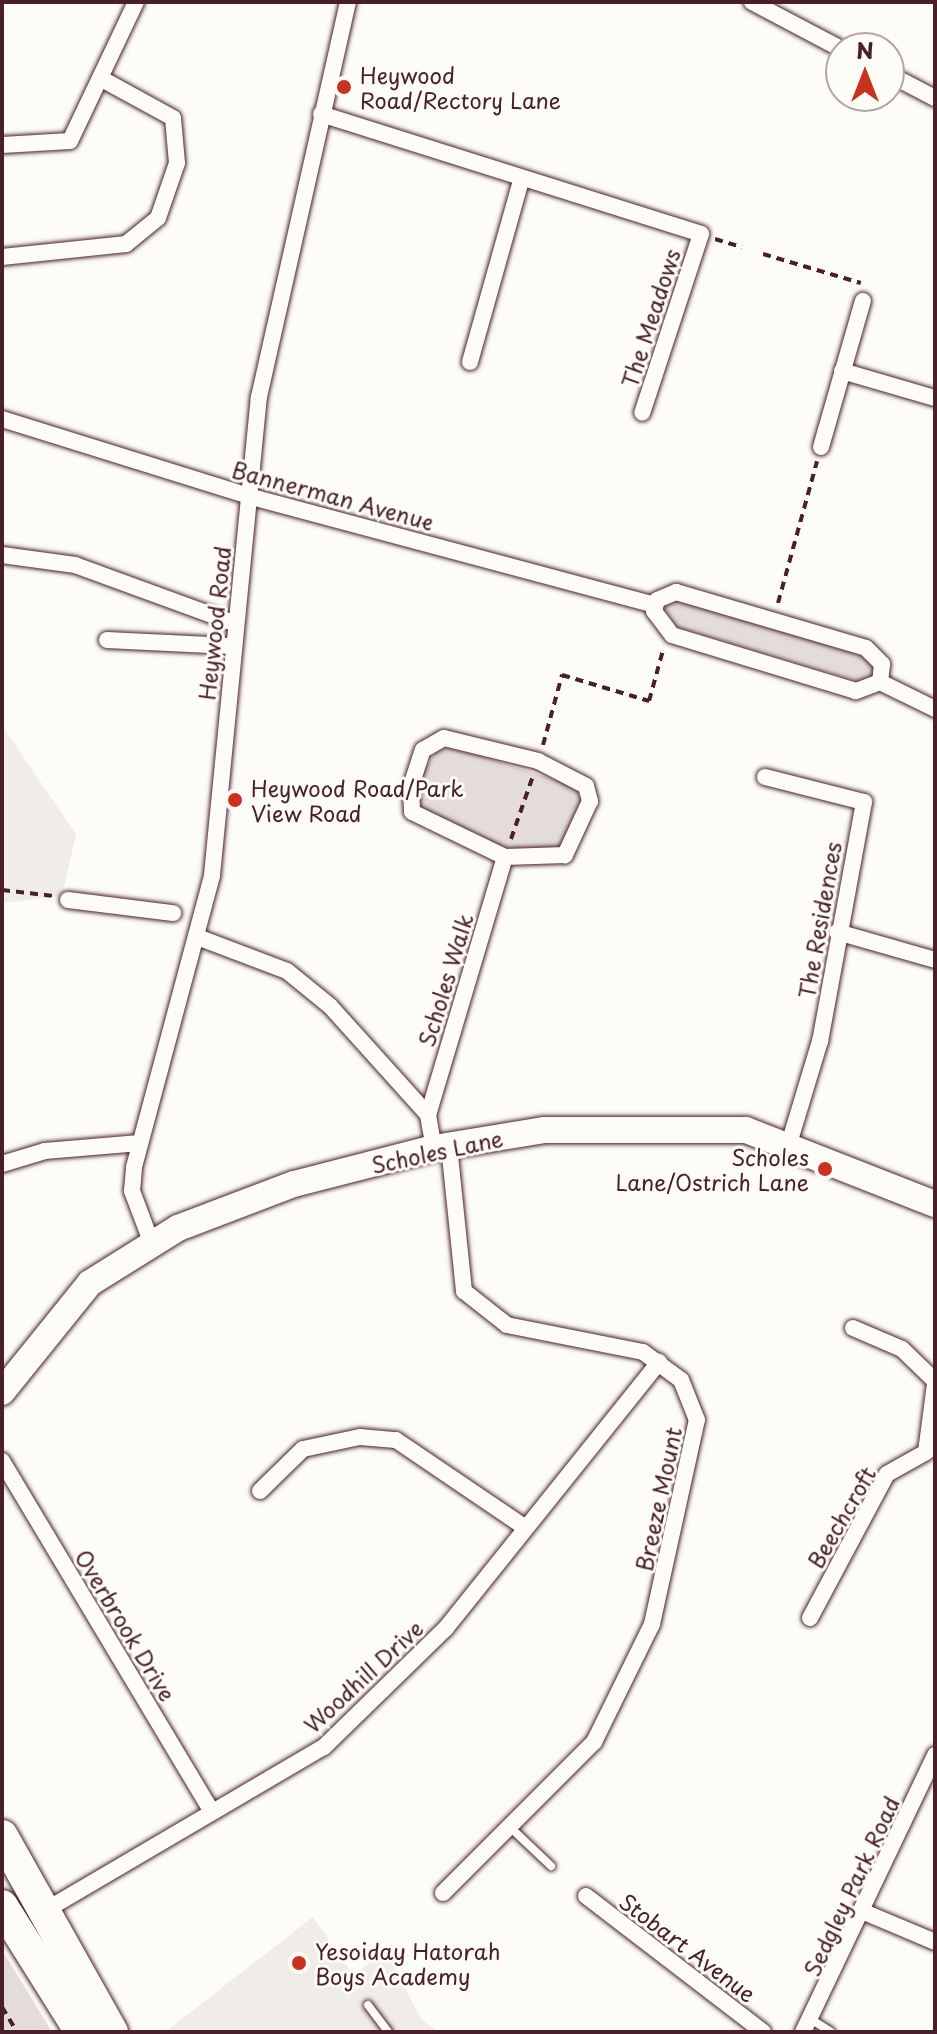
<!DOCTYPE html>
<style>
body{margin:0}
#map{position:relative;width:937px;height:2034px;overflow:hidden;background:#fdfcf7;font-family:"Playpen Sans",sans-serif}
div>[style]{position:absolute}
.built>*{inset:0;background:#f0ece8}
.green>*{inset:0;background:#e3dcda}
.path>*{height:4px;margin-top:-2px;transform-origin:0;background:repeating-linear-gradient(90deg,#4a1f2b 0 8px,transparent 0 14px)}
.roads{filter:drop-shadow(0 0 2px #4a1f2b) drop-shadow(0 0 2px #4a1f2b)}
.lane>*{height:8px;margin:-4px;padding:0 4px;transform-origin:4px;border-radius:4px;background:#fdfcf7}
.street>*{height:16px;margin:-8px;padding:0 8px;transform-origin:8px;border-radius:8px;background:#fdfcf7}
.primary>*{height:26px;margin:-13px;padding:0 13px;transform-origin:13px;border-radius:13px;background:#fdfcf7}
.highway>*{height:32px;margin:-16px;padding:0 16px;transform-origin:16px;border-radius:16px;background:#fdfcf7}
.dots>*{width:22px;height:22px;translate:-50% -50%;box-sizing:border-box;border:4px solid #fdfcf7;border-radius:50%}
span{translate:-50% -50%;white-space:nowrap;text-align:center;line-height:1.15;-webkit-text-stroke:6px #fdfcf7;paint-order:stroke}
.poi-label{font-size:22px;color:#4a1f2b}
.left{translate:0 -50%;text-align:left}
.right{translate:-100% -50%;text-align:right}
.street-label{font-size:22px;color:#4a1f2b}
.frame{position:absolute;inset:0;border:4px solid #4a1f2b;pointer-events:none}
.north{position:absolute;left:825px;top:32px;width:80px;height:80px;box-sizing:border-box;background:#fdfcf7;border:2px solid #b5a4a5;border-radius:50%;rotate:0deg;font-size:22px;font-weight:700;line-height:32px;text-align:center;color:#4a1f2b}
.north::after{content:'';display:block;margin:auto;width:28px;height:36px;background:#c8321e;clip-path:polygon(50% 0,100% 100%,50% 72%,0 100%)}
</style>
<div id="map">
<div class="built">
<div style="clip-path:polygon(2px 726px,76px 834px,62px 896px,2px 903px)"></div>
<div style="clip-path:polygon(313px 1917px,353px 1975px,386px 1951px,421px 2019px,438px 2032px,165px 2032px)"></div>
</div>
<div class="green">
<div style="clip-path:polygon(678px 600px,866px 657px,876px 674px,861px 682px,677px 627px,664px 608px)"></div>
<div style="clip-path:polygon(452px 747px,575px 786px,582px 802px,565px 848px,534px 855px,495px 847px,420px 813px,421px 777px,435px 753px)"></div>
<div style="clip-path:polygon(2px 1950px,52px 2032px,2px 2032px)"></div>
</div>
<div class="path">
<div style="left:715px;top:239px;width:28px;rotate:17deg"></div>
<div style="left:763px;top:254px;width:102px;rotate:16.5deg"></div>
<div style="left:778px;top:603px;width:147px;rotate:-74.6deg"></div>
<div style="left:543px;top:745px;width:73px;rotate:-74.8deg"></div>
<div style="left:562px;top:675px;width:91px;rotate:16.6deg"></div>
<div style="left:649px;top:701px;width:53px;rotate:-74.6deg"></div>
<div style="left:511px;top:839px;width:67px;rotate:-70.8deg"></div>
<div style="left:2px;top:890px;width:52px;rotate:6.6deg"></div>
<div style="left:2px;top:2007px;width:29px;rotate:59deg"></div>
</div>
<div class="roads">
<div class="lane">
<div style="left:512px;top:1829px;width:54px;rotate:43.5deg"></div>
<div style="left:368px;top:2005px;width:34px;rotate:53deg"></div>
<div style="left:812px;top:2020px;width:22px;rotate:32deg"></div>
</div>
<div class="street">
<div style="left:752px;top:2px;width:101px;rotate:27.8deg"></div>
<div style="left:889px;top:74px;width:52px;rotate:27.6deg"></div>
<div style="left:321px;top:114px;width:398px;rotate:17.5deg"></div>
<div style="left:701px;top:234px;width:188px;rotate:108.2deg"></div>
<div style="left:2px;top:145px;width:68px;rotate:-3.4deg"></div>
<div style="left:70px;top:141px;width:154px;rotate:-64.6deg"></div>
<div style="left:2px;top:257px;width:125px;rotate:-6deg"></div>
<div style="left:126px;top:244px;width:41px;rotate:-39.1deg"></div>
<div style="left:158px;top:218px;width:58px;rotate:-70.9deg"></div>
<div style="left:177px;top:163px;width:45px;rotate:-95.1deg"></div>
<div style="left:173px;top:118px;width:83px;rotate:-151.3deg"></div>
<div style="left:470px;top:362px;width:189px;rotate:-74.3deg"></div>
<div style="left:842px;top:371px;width:97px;rotate:16.2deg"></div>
<div style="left:2px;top:419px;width:262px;rotate:17.3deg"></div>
<div style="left:252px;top:497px;width:417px;rotate:15deg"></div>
<div style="left:821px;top:447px;width:152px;rotate:-74deg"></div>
<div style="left:2px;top:555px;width:74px;rotate:7.8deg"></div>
<div style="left:75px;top:565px;width:166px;rotate:20.1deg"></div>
<div style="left:676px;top:592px;width:198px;rotate:16.4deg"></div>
<div style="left:866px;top:648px;width:23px;rotate:45deg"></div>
<div style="left:882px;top:664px;width:18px;rotate:96deg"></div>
<div style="left:880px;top:682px;width:26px;rotate:159deg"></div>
<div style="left:856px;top:691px;width:192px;rotate:-163.1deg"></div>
<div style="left:672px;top:635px;width:30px;rotate:-127deg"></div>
<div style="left:654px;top:611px;width:11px;rotate:-75deg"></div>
<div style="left:657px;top:600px;width:21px;rotate:-23deg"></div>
<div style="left:107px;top:640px;width:123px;rotate:2.8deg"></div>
<div style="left:880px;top:682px;width:61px;rotate:26.1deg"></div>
<div style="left:444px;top:738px;width:97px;rotate:13.7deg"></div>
<div style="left:538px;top:761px;width:54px;rotate:27.5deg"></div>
<div style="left:586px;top:786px;width:16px;rotate:75deg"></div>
<div style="left:590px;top:801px;width:60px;rotate:114.8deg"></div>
<div style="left:565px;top:855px;width:60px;rotate:178.1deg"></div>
<div style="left:505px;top:857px;width:103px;rotate:-154.2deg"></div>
<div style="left:412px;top:812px;width:26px;rotate:-92deg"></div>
<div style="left:411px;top:786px;width:38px;rotate:-72deg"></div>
<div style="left:423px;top:750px;width:24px;rotate:-30deg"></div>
<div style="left:765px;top:777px;width:102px;rotate:14.2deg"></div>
<div style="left:864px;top:802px;width:243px;rotate:100.4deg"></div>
<div style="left:820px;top:1041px;width:108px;rotate:106.8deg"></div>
<div style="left:68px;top:900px;width:106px;rotate:7.1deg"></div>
<div style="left:837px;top:932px;width:102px;rotate:15.9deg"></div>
<div style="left:200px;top:938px;width:93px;rotate:20.8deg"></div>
<div style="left:287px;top:971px;width:55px;rotate:39.1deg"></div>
<div style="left:330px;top:1006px;width:147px;rotate:48deg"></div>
<div style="left:428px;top:1115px;width:34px;rotate:80deg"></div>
<div style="left:428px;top:1115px;width:269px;rotate:-73.4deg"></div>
<div style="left:2px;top:1164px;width:45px;rotate:-16.8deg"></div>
<div style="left:45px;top:1151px;width:95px;rotate:-4.8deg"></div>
<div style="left:152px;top:1244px;width:57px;rotate:-110.7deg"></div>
<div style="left:132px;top:1191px;width:24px;rotate:-85deg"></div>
<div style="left:134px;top:1167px;width:302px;rotate:-75deg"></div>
<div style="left:212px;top:875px;width:480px;rotate:-84.4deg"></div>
<div style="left:259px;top:397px;width:405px;rotate:-77.3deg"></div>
<div style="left:853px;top:1328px;width:53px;rotate:23.2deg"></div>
<div style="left:902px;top:1349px;width:46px;rotate:44.1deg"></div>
<div style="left:2px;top:1461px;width:409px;rotate:59.1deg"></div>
<div style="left:260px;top:1491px;width:60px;rotate:-44.3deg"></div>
<div style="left:303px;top:1449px;width:58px;rotate:-11.9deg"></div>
<div style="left:360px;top:1437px;width:36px;rotate:5deg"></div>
<div style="left:396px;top:1440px;width:153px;rotate:34.1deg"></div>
<div style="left:810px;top:1618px;width:163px;rotate:-61.9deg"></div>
<div style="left:887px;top:1474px;width:45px;rotate:-29.4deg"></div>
<div style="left:926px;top:1452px;width:69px;rotate:-82.5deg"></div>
<div style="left:443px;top:1893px;width:214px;rotate:-45deg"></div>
<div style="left:594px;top:1742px;width:131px;rotate:-63.8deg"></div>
<div style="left:652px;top:1624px;width:209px;rotate:-77.6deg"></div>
<div style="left:697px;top:1420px;width:43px;rotate:-111.8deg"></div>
<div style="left:681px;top:1380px;width:47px;rotate:-143.6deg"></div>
<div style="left:643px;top:1352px;width:139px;rotate:-168.8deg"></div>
<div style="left:507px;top:1325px;width:55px;rotate:-141.7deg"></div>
<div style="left:464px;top:1291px;width:147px;rotate:-95.9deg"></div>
<div style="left:586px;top:1896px;width:223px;rotate:37.5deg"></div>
<div style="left:864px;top:1912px;width:77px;rotate:22.9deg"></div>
<div style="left:39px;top:1914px;width:330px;rotate:-30.4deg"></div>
<div style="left:324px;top:1747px;width:170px;rotate:-44.3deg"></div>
<div style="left:446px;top:1628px;width:341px;rotate:-51.3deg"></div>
<div style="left:803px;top:2032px;width:307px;rotate:-64.5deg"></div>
</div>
<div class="primary">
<div style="left:2px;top:1392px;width:140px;rotate:-51.1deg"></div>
<div style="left:90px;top:1283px;width:104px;rotate:-32deg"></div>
<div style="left:178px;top:1228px;width:124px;rotate:-20.8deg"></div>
<div style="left:294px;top:1184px;width:145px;rotate:-14.4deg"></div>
<div style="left:434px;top:1148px;width:111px;rotate:-9.3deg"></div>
<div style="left:544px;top:1130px;width:202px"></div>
<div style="left:746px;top:1130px;width:203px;rotate:21.4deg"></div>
</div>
<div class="highway">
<div style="left:2px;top:1836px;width:225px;rotate:60.7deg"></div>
<div style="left:2px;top:1906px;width:149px;rotate:57.9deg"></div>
</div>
</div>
<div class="dots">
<div style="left:344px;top:87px;background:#c8321e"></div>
<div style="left:235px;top:800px;background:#c8321e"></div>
<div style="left:825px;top:1169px;background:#c8321e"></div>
<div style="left:299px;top:1963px;background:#c8321e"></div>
</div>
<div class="poi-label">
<span class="left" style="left:360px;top:87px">Heywood<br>Road/Rectory Lane</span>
<span class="left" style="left:251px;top:800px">Heywood Road/Park<br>View Road</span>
<span class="right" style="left:809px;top:1169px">Scholes<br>Lane/Ostrich Lane</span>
<span class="left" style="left:315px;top:1963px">Yesoiday Hatorah<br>Boys Academy</span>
</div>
<div class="street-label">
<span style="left:650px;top:318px;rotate:-72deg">The Meadows</span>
<span style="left:333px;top:495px;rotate:15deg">Bannerman Avenue</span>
<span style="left:214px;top:623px;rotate:-84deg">Heywood Road</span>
<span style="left:819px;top:920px;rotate:-80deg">The Residences</span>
<span style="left:445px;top:980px;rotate:-73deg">Scholes Walk</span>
<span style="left:437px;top:1151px;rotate:-12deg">Scholes Lane</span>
<span style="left:658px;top:1499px;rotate:-78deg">Breeze Mount</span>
<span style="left:841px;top:1517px;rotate:-60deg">Beechcroft</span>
<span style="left:126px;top:1625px;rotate:59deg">Overbrook Drive</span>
<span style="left:363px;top:1676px;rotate:-43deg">Woodhill Drive</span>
<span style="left:851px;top:1886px;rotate:-65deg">Sedgley Park Road</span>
<span style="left:688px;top:1947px;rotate:37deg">Stobart Avenue</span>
</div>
<div class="frame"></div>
<div class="north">N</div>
</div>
